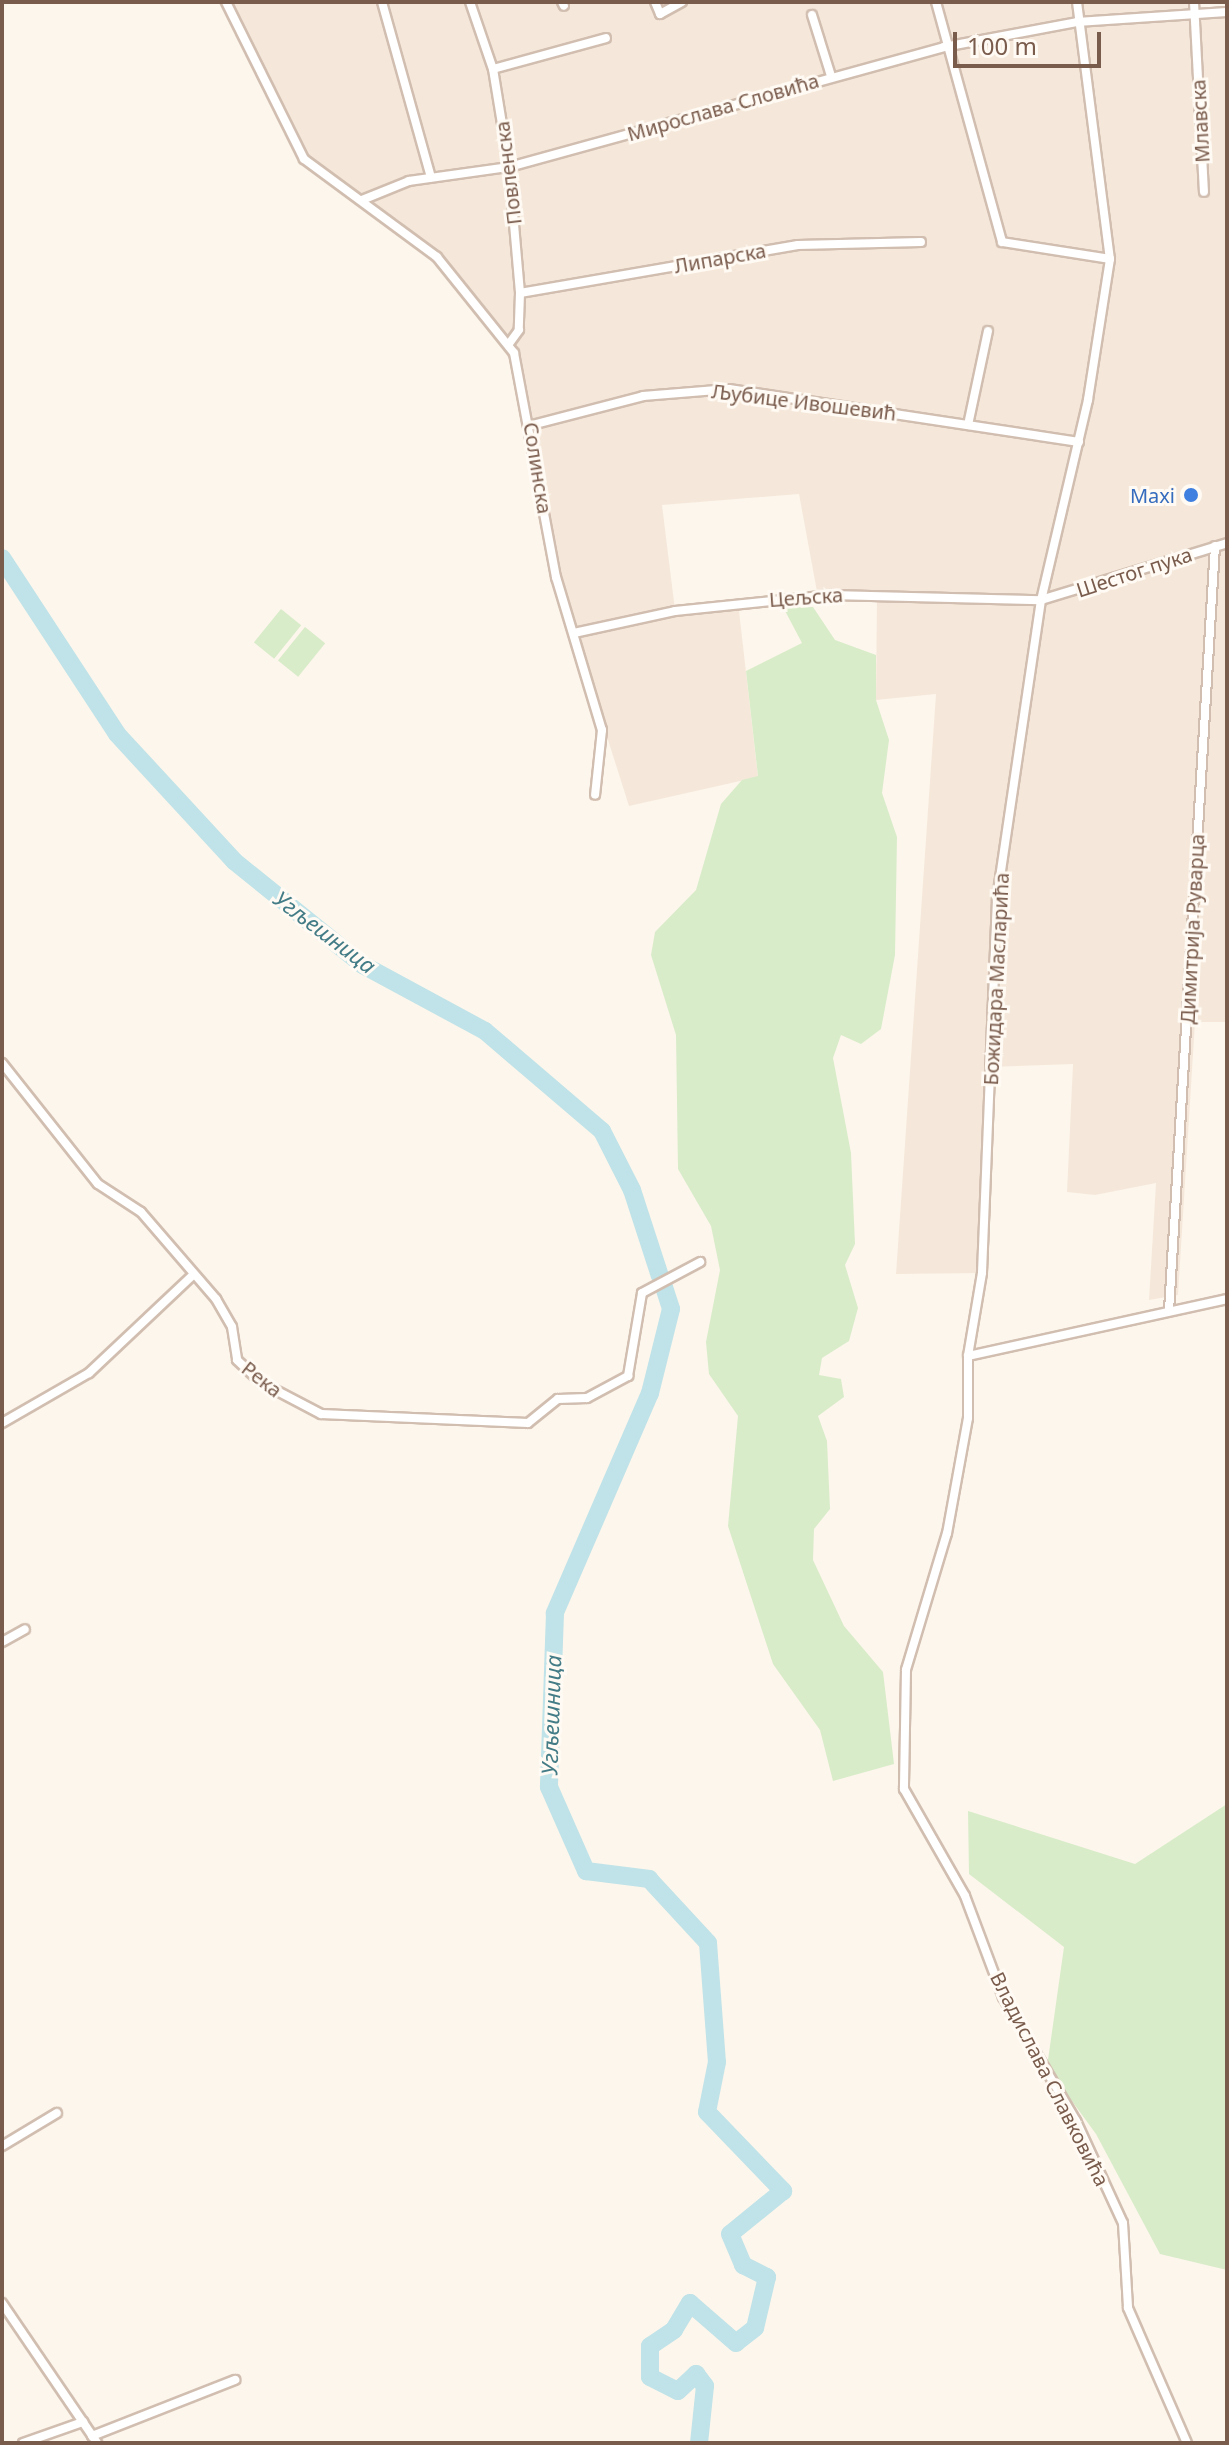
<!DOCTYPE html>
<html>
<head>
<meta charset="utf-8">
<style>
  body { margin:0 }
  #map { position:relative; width:1229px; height:2445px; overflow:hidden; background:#fdf6ec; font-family:"Noto Sans",sans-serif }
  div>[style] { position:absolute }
  .residential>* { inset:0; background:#f5e8da }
  .green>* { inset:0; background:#d8ecc9; transform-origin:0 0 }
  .river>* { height:18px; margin:-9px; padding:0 9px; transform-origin:9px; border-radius:9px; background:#bfe3e8 }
  .roads { filter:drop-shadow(2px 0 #d1beb0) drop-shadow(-2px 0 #d1beb0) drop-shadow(0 2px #d1beb0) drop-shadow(0 -2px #d1beb0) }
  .minor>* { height:8px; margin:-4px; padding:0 4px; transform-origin:4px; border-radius:4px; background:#fff }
  .dots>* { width:22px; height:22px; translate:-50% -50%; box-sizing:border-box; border:4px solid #fffaf3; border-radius:50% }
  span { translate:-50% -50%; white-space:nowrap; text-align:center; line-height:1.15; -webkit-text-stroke:6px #fffaf3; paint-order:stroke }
  .street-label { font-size:20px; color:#7a5c4d }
  .shop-label { font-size:20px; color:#366cbe }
  .right { translate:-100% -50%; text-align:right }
  .water-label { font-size:22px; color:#437c86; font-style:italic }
  .frame { position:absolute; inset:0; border:4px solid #7a5c4d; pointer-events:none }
  .scale { position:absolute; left:953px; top:32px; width:148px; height:36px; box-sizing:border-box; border:4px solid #7a5c4d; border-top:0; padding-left:10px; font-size:24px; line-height:28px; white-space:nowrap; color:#7a5c4d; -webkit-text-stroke:6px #fffaf3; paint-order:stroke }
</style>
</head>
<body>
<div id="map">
  <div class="residential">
    <i style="clip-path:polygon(231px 2px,1194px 2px,1194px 12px,1227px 12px,1227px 1022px,1195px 1022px,1178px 1295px,1149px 1300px,1156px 1183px,1095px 1195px,1067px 1192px,1073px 1064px,990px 1067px,982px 1273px,896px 1274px,936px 694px,876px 700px,877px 594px,818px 597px,799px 494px,662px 505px,675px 610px,738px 602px,758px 777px,629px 806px,574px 633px,526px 397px,485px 307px,400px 221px,324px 176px,302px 147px)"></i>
  </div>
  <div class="green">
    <i style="clip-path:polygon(783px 607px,813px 607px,835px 640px,876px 655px,876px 700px,889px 740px,882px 793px,897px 837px,895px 955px,881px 1029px,861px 1044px,841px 1035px,833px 1058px,851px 1153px,855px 1244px,845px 1265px,858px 1308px,849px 1341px,822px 1358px,819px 1375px,841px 1379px,844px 1397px,818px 1416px,827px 1441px,830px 1509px,814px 1529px,813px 1560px,844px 1626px,883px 1672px,894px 1764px,833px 1781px,820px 1730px,773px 1664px,728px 1526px,738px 1416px,709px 1374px,706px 1342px,720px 1270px,711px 1226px,678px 1169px,676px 1035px,651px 955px,655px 932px,696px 890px,721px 804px,742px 780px,758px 776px,746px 671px,802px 643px)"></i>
    <i style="left:281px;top:609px;width:26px;height:43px;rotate:39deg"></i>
    <i style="left:305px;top:627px;width:26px;height:43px;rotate:39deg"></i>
    <i style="clip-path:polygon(1227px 1804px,1227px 2270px,1160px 2254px,1096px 2134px,1047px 2067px,1064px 1947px,969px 1874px,968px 1811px,1135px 1864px)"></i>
  </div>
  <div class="river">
    <i style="left:2px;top:558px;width:210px;rotate:56.8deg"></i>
    <i style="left:117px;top:734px;width:173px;rotate:47.3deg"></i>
    <i style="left:234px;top:861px;width:166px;rotate:38.9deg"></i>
    <i style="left:363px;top:965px;width:139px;rotate:28.4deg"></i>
    <i style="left:485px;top:1031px;width:154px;rotate:40.5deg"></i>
    <i style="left:602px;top:1131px;width:66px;rotate:63deg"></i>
    <i style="left:632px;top:1190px;width:90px;rotate:72deg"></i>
    <i style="left:662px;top:1281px;width:29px;rotate:72deg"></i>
    <i style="left:671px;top:1309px;width:87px;rotate:104deg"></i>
    <i style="left:650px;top:1393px;width:240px;rotate:113.4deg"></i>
    <i style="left:555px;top:1613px;width:174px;rotate:92deg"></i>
    <i style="left:549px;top:1787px;width:92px;rotate:66.2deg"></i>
    <i style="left:586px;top:1871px;width:64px;rotate:7.2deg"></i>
    <i style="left:649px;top:1879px;width:87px;rotate:47.3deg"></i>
    <i style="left:708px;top:1943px;width:119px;rotate:85.7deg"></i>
    <i style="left:717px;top:2062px;width:51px;rotate:101.3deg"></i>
    <i style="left:707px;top:2112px;width:110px;rotate:46.1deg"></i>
    <i style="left:783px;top:2191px;width:68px;rotate:140.9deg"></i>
    <i style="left:730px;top:2234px;width:34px;rotate:67deg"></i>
    <i style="left:743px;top:2265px;width:27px;rotate:27deg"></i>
    <i style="left:767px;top:2277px;width:52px;rotate:103.2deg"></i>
    <i style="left:755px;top:2328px;width:24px;rotate:142deg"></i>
    <i style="left:736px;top:2343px;width:61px;rotate:-139deg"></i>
    <i style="left:690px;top:2303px;width:31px;rotate:121deg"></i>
    <i style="left:674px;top:2330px;width:29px;rotate:146deg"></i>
    <i style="left:650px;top:2346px;width:31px;rotate:90deg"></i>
    <i style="left:650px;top:2377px;width:31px;rotate:27deg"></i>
    <i style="left:678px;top:2391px;width:25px;rotate:-43deg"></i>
    <i style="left:696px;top:2374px;width:15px;rotate:53deg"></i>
    <i style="left:705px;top:2386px;width:57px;rotate:96deg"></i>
  </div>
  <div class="roads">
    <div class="minor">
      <i style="left:226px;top:2px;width:175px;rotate:63.6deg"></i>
      <i style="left:304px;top:159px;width:165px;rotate:36.4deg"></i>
      <i style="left:437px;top:257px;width:123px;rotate:51.3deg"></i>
      <i style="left:514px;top:353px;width:228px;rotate:79.4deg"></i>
      <i style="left:556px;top:577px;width:160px;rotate:73.3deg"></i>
      <i style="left:602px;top:730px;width:65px;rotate:96.1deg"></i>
      <i style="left:382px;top:2px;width:182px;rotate:74.4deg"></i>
      <i style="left:470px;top:2px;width:71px;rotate:71.1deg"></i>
      <i style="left:493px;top:69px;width:99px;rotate:80.7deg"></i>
      <i style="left:509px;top:167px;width:126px;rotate:85deg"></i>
      <i style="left:520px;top:293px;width:37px;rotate:92deg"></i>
      <i style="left:519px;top:330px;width:17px;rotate:126deg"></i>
      <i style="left:562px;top:2px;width:4px;rotate:63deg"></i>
      <i style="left:655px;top:2px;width:13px;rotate:67deg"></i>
      <i style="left:660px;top:14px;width:25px;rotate:-29deg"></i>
      <i style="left:936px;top:2px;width:249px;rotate:74.6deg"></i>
      <i style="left:1002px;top:242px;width:109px;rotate:8.9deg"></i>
      <i style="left:1077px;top:2px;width:259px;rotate:82.7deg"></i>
      <i style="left:1110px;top:259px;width:143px;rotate:98.9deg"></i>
      <i style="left:1088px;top:400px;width:205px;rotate:103.2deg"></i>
      <i style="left:1041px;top:600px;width:302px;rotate:98.4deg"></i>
      <i style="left:997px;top:899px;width:374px;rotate:92.3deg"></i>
      <i style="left:982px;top:1273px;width:84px;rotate:99.6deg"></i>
      <i style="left:968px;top:1356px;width:62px;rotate:90deg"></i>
      <i style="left:968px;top:1418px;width:117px;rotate:100.3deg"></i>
      <i style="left:947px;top:1533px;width:143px;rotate:106.7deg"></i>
      <i style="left:906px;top:1670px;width:119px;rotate:91deg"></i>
      <i style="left:904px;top:1789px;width:123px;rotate:60.3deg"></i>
      <i style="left:965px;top:1896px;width:108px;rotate:69.4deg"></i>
      <i style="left:1003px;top:1997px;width:144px;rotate:59.5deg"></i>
      <i style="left:1076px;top:2121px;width:112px;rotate:65.3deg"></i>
      <i style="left:1123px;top:2223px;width:85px;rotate:86.6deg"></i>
      <i style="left:1128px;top:2308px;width:147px;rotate:66.4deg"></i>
      <i style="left:1194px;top:2px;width:190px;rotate:87deg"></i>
      <i style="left:812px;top:15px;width:64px;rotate:72.7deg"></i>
      <i style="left:493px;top:69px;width:117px;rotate:-15.3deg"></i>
      <i style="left:362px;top:200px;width:51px;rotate:-22deg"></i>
      <i style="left:409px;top:181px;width:101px;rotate:-8deg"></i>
      <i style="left:509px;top:167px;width:451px;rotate:-15.4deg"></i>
      <i style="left:944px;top:47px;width:135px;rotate:-10.6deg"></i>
      <i style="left:1077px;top:22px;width:150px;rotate:-3.8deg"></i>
      <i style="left:520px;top:293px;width:282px;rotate:-9.8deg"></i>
      <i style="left:798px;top:245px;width:123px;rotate:-1.4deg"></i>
      <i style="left:532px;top:425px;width:115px;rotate:-14.6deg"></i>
      <i style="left:643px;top:396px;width:86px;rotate:-4.7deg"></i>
      <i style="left:729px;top:389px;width:354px;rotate:8.6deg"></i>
      <i style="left:968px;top:425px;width:96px;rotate:-78deg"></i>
      <i style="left:574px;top:633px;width:103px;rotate:-12.3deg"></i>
      <i style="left:675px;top:611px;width:157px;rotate:-5.9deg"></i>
      <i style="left:831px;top:595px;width:210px;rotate:1.4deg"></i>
      <i style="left:1041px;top:600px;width:195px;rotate:-17deg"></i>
      <i style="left:2px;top:1063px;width:154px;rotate:51.6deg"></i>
      <i style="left:98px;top:1184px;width:51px;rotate:33.1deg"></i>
      <i style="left:141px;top:1212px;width:115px;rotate:49.2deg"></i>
      <i style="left:216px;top:1299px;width:32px;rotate:60deg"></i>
      <i style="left:232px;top:1327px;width:33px;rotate:81deg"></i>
      <i style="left:237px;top:1360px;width:34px;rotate:43deg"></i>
      <i style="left:262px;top:1383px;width:67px;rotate:27.7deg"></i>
      <i style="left:321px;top:1414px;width:207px;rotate:2.5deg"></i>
      <i style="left:528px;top:1423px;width:38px;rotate:-39deg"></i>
      <i style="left:558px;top:1399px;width:29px;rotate:-2deg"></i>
      <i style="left:587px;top:1398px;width:47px;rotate:-28.2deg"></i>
      <i style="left:628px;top:1376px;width:84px;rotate:-80.4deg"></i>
      <i style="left:642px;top:1293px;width:66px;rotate:-28.1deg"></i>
      <i style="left:1169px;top:1311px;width:766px;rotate:-86.56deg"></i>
      <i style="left:968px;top:1356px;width:265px;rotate:-12.4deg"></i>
      <i style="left:2px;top:1423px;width:100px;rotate:-29.9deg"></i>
      <i style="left:89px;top:1373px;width:143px;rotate:-43.3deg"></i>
      <i style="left:2px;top:1642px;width:26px;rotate:-29deg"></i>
      <i style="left:2px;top:2146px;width:64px;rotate:-31deg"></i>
      <i style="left:2px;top:2303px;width:169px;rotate:55.8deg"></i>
      <i style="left:92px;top:2436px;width:154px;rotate:-21.4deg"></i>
      <i style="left:23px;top:2443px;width:64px;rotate:-19.3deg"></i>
    </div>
  </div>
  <div class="dots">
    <i style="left:1191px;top:495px;background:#3f7fe0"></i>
  </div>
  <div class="street-label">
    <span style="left:723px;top:107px;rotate:-16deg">Мирослава Словића</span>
    <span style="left:1200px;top:121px;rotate:-93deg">Млавска</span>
    <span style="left:508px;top:173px;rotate:-97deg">Повленска</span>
    <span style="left:720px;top:258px;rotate:-10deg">Липарска</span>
    <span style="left:804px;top:402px;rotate:7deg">Љубице Ивошевић</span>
    <span style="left:538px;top:468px;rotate:81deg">Солинска</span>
    <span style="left:1134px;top:572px;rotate:-18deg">Шестог пука</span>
    <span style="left:806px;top:597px;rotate:-4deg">Цељска</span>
    <span style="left:1192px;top:929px;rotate:-87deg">Димитрија Руварца</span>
    <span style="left:996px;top:979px;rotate:-87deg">Божидара Масларића</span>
    <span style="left:262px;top:1379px;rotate:38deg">Река</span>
    <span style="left:1050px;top:2079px;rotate:63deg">Владислава Славковића</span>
  </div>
  <div class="shop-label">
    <span class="right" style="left:1175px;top:495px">Maxi</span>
  </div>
  <div class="water-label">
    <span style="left:325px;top:932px;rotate:37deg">Угљешница</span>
    <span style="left:551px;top:1715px;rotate:-88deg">Угљешница</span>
  </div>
  <div class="frame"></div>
  <div class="scale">100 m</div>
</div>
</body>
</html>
